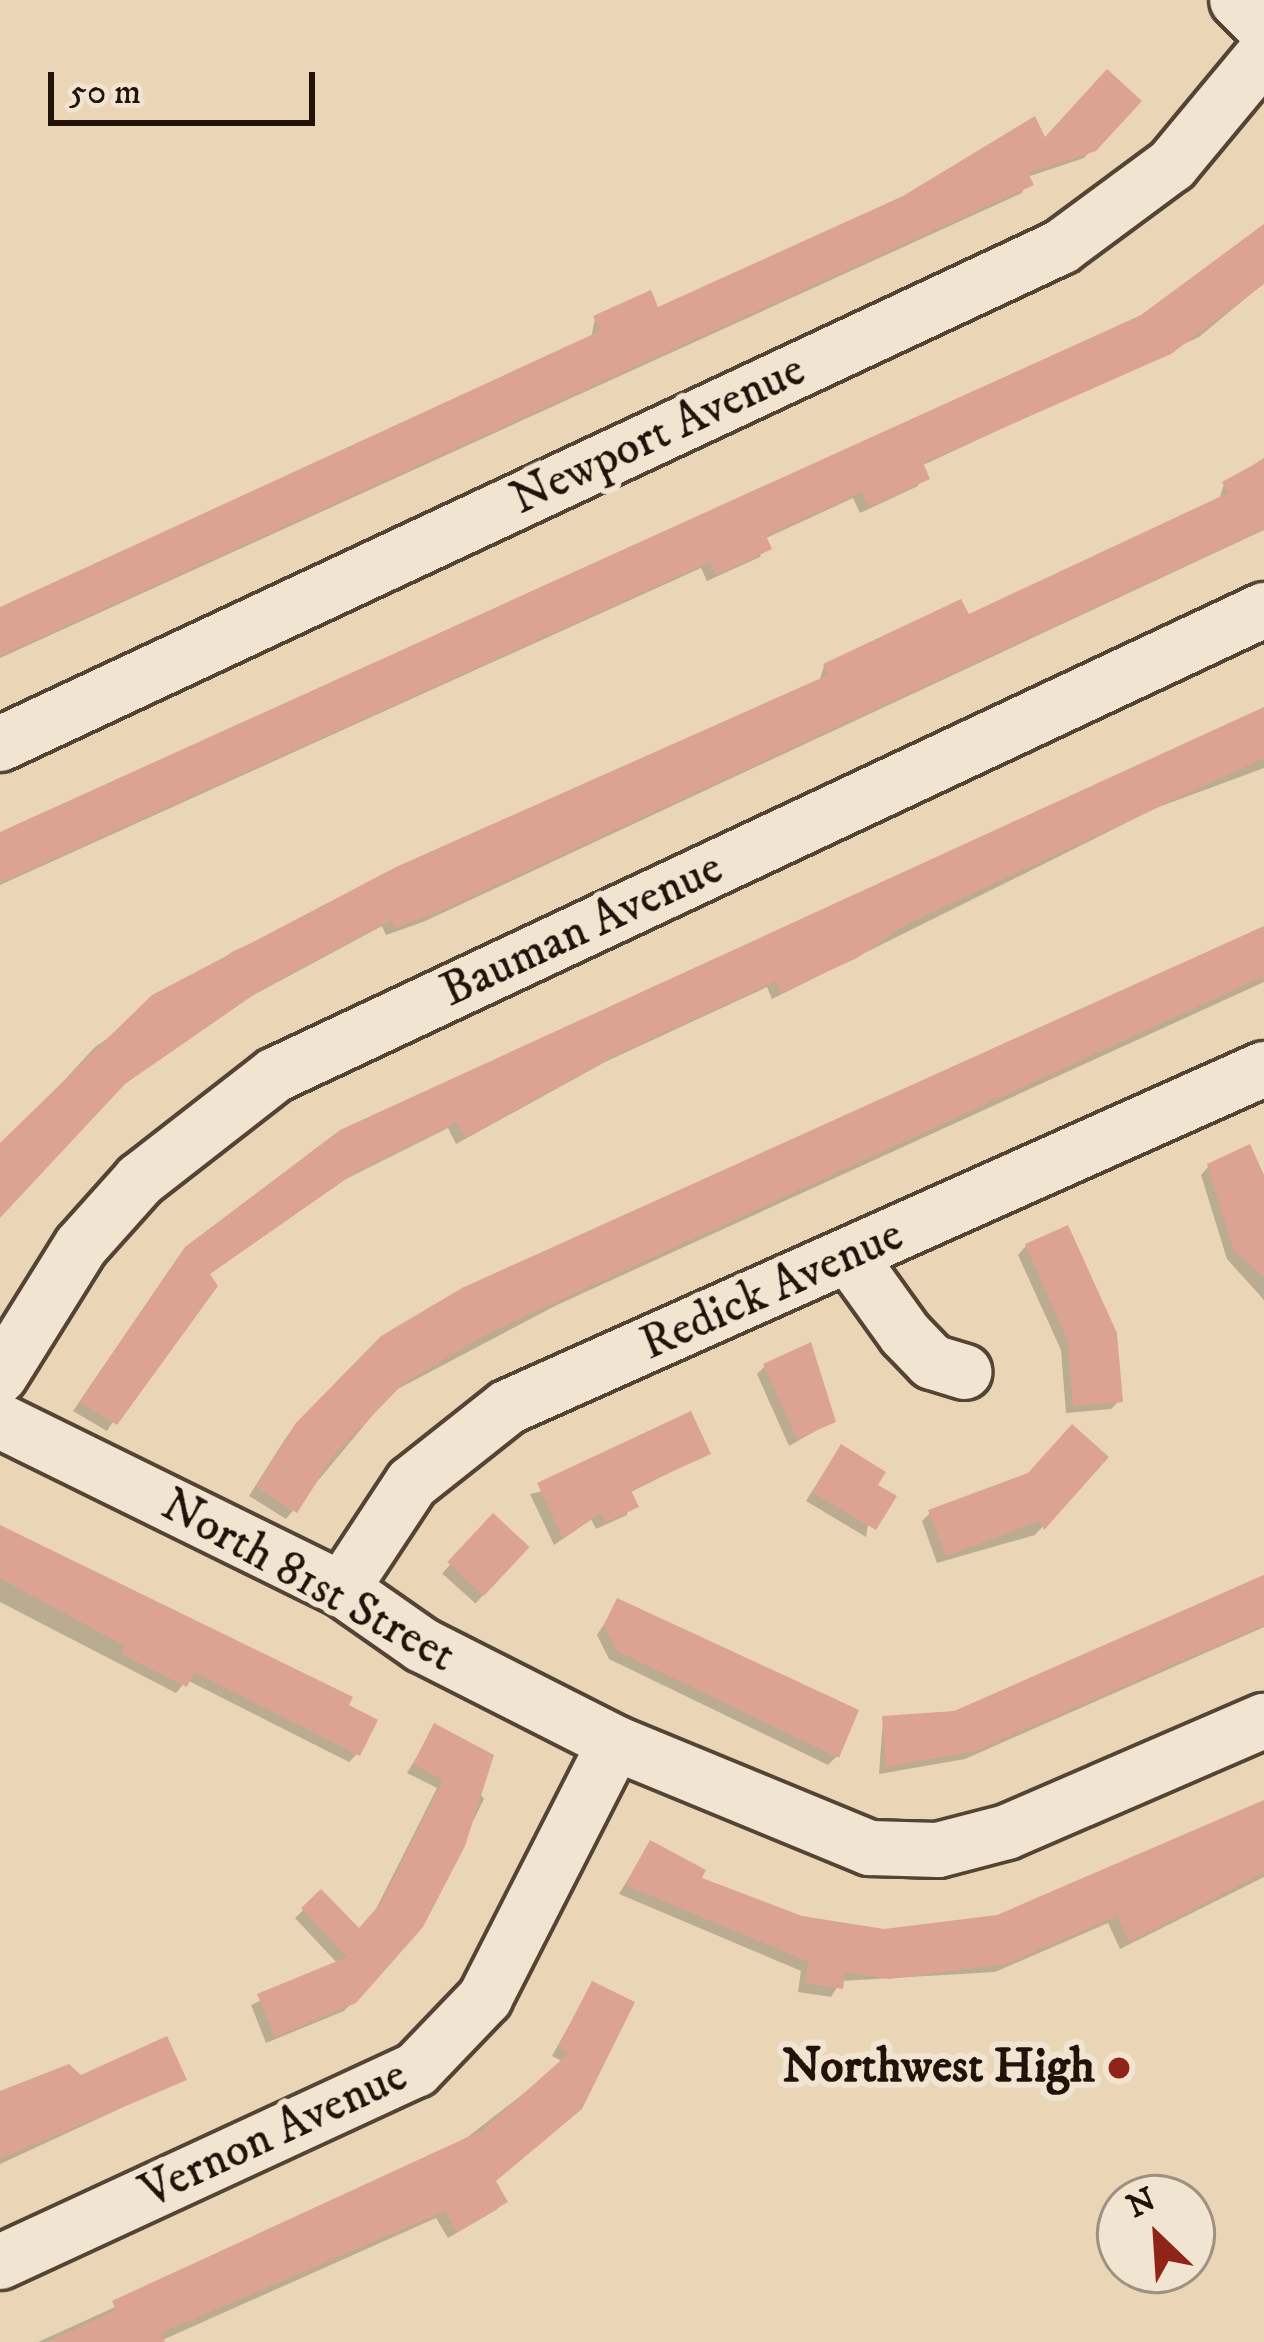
<!DOCTYPE html>
<html>
<head>
<meta charset="utf-8">
<style>
  body { margin:0 }
  #map { position:relative; width:1264px; height:2342px; overflow:hidden; background:#ead6b6; font-family:"IM FELL DW Pica",serif }
  div>[style] { position:absolute }
  .shadow>* { inset:0; background:#0003; transform-origin:0 0 }
  .building>* { inset:0; background:#dca393; transform-origin:0 0 }
  .roads { filter:drop-shadow(3px 0 #554334) drop-shadow(-3px 0 #554334) drop-shadow(0 3px #554334) drop-shadow(0 -3px #554334) }
  .minor>* { height:54px; margin:-27px; padding:0 27px; transform-origin:27px; border-radius:27px; background:#f1e4d0 }
  .dots>* { width:33px; height:33px; translate:-50% -50%; box-sizing:border-box; border:6px solid #f1e4d0; border-radius:50% }
  span { translate:-50% -50%; white-space:nowrap; text-align:center; line-height:1.15; -webkit-text-stroke:12px #f1e4d0; paint-order:stroke }
  .street-label { font-size:48px; color:#231209 }
  .poi-label { font-size:48px; color:#231209; font-weight:700 }
  .right { translate:-100% -50%; text-align:right }
  .north { position:absolute; left:1096px; top:2174px; width:120px; height:120px; box-sizing:border-box; background:#f1e4d0; border:3px solid #9f9080; border-radius:50%; rotate:335deg; font-size:33px; font-weight:700; line-height:48px; text-align:center; color:#231209 }
  .north::after { content:''; display:block; margin:auto; width:42px; height:54px; background:#8f2418; clip-path:polygon(50% 0,100% 100%,50% 72%,0 100%) }
  .scale { position:absolute; left:48px; top:72px; width:267px; height:54px; box-sizing:border-box; border:6px solid #231209; border-top:0; padding-left:15px; font-size:36px; line-height:42px; white-space:nowrap; color:#231209; -webkit-text-stroke:9px #f1e4d0; paint-order:stroke }
</style>
</head>
<body>
<div id="map">
  <div class="shadow">
    <i style="clip-path:polygon(1137px 101px,1084px 158px,1027px 177px,1022px 193px,0 658px,0 609px,591px 338px,595px 319px,657px 311px)"></i>
    <i style="clip-path:polygon(1264px 227px,1264px 283px,1199px 337px,921px 466px,918px 486px,860px 513px,853px 498px,764px 539px,760px 557px,707px 581px,701px 568px,0 885px,0 833px,1143px 318px)"></i>
    <i style="clip-path:polygon(1264px 458px,1264px 530px,423px 922px,386px 935px,382px 926px,250px 997px,115px 1090px,0 1214px,0 1150px,95px 1047px,232px 952px,819px 682px,824px 666px,967px 618px,1219px 500px,1224px 484px)"></i>
    <i style="clip-path:polygon(1264px 714px,1264px 768px,1156px 808px,772px 999px,767px 987px,605px 1062px,456px 1144px,448px 1128px,344px 1180px,208px 1275px,107px 1431px,73px 1411px,177px 1259px)"></i>
    <i style="clip-path:polygon(1264px 928px,1264px 982px,557px 1305px,392px 1392px,286px 1519px,249px 1496px,287px 1436px,383px 1339px)"></i>
    <i style="clip-path:polygon(1209px 1166px,1264px 1187px,1264px 1300px,1227px 1259px,1201px 1175px)"></i>
    <i style="clip-path:polygon(1026px 1246px,1120px 1400px,1111px 1409px,1066px 1413px,1061px 1350px,1018px 1255px)"></i>
    <i style="clip-path:polygon(765px 1366px,833px 1421px,789px 1446px,757px 1374px)"></i>
    <i style="clip-path:polygon(707px 1454px,629px 1493px,627px 1515px,596px 1529px,591px 1519px,554px 1545px,530px 1494px)"></i>
    <i style="clip-path:polygon(834px 1457px,874px 1486px,866px 1537px,806px 1501px)"></i>
    <i style="clip-path:polygon(1105px 1457px,1035px 1535px,937px 1563px,922px 1521px,930px 1513px)"></i>
    <i style="left:493px;top:1517px;width:45px;height:76px;rotate:42deg"></i>
    <i style="clip-path:polygon(0 1528px,357px 1754px,349px 1762px,187px 1680px,176px 1693px,0 1602px)"></i>
    <i style="clip-path:polygon(1264px 1575px,1264px 1627px,965px 1759px,879px 1774px,883px 1719px,955px 1713px)"></i>
    <i style="clip-path:polygon(618px 1602px,837px 1756px,828px 1765px,609px 1659px,597px 1635px)"></i>
    <i style="clip-path:polygon(435px 1727px,484px 1799px,421px 1926px,344px 2011px,266px 2043px,251px 2005px,338px 1964px,295px 1918px,321px 1893px,358px 1932px,373px 1915px,437px 1788px,407px 1773px)"></i>
    <i style="clip-path:polygon(1264px 1801px,1264px 1877px,1120px 1949px,1108px 1923px,995px 1972px,841px 1981px,831px 1997px,798px 1992px,801px 1971px,619px 1894px,650px 1843px,697px 1880px,802px 1919px,884px 1932px,998px 1918px)"></i>
    <i style="clip-path:polygon(592px 1984px,579px 2107px,483px 2188px,505px 2201px,496px 2210px,448px 2238px,436px 2218px,158px 2342px,38px 2342px,437px 2161px,564px 2062px,552px 2056px)"></i>
    <i style="clip-path:polygon(80px 2079px,184px 2079px,0 2164px,0 2107px)"></i>
  </div>
  <div class="building">
    <i style="clip-path:polygon(1107px 69px,1142px 101px,1096px 151px,1028px 173px,1034px 185px,0 656px,0 607px,600px 331px,593px 316px,651px 290px,658px 307px,903px 196px,1035px 116px,1045px 137px)"></i>
    <i style="clip-path:polygon(1264px 224px,1264px 284px,1171px 354px,923px 463px,930px 479px,869px 507px,862px 492px,766px 536px,772px 549px,716px 575px,710px 562px,0 883px,0 832px,1141px 315px)"></i>
    <i style="clip-path:polygon(1264px 459px,1264px 529px,434px 914px,395px 928px,391px 920px,262px 989px,125px 1084px,0 1218px,0 1143px,152px 995px,396px 867px,828px 675px,823px 664px,961px 599px,969px 614px,1228px 493px,1222px 482px)"></i>
    <i style="clip-path:polygon(1264px 707px,1264px 758px,905px 925px,857px 958px,781px 993px,776px 981px,616px 1055px,465px 1138px,457px 1122px,356px 1172px,210px 1274px,218px 1286px,117px 1425px,79px 1402px,185px 1247px,340px 1130px)"></i>
    <i style="clip-path:polygon(1264px 926px,1264px 976px,489px 1333px,403px 1384px,334px 1455px,297px 1513px,256px 1487px,295px 1424px,381px 1336px,462px 1288px)"></i>
    <i style="clip-path:polygon(1250px 1144px,1264px 1175px,1264px 1278px,1234px 1250px,1207px 1164px)"></i>
    <i style="clip-path:polygon(1068px 1225px,1117px 1333px,1123px 1402px,1073px 1406px,1068px 1341px,1025px 1244px)"></i>
    <i style="clip-path:polygon(811px 1342px,836px 1422px,797px 1439px,763px 1364px)"></i>
    <i style="clip-path:polygon(691px 1411px,711px 1454px,631px 1490px,639px 1507px,605px 1523px,601px 1513px,563px 1539px,537px 1483px)"></i>
    <i style="clip-path:polygon(1072px 1424px,1109px 1457px,1044px 1530px,1040px 1521px,946px 1556px,928px 1510px,1028px 1473px)"></i>
    <i style="clip-path:polygon(841px 1444px,886px 1472px,878px 1485px,897px 1496px,876px 1530px,812px 1492px)"></i>
    <i style="left:493px;top:1513px;width:50px;height:67px;rotate:43deg"></i>
    <i style="clip-path:polygon(0 1525px,353px 1697px,349px 1705px,378px 1720px,360px 1756px,194px 1672px,187px 1687px,121px 1654px,125px 1646px,0 1578px)"></i>
    <i style="clip-path:polygon(1264px 1575px,1264px 1625px,976px 1751px,886px 1767px,882px 1716px,954px 1711px)"></i>
    <i style="clip-path:polygon(617px 1598px,859px 1710px,839px 1758px,617px 1651px,604px 1625px)"></i>
    <i style="clip-path:polygon(434px 1723px,494px 1755px,465px 1846px,423px 1927px,356px 2003px,275px 2037px,257px 1994px,347px 1957px,301px 1908px,321px 1889px,359px 1928px,381px 1903px,443px 1780px,413px 1764px)"></i>
    <i style="clip-path:polygon(1264px 1800px,1264px 1873px,1129px 1942px,1117px 1916px,1006px 1964px,889px 1979px,845px 1972px,843px 1989px,805px 1983px,809px 1962px,625px 1885px,650px 1840px,706px 1870px,702px 1878px,802px 1916px,884px 1929px,997px 1915px)"></i>
    <i style="clip-path:polygon(592px 1981px,635px 2002px,582px 2109px,496px 2181px,508px 2202px,457px 2232px,445px 2211px,161px 2333px,165px 2342px,47px 2342px,116px 2310px,112px 2301px,483px 2130px,569px 2053px,558px 2047px)"></i>
    <i style="clip-path:polygon(167px 2036px,187px 2080px,0 2159px,0 2091px,69px 2064px,81px 2075px)"></i>
  </div>
  <div class="roads">
    <div class="minor">
      <i style="left:1237px;top:0;width:38px;rotate:45deg"></i>
      <i style="left:0;top:744px;width:1172px;rotate:-25.1deg"></i>
      <i style="left:1061px;top:247px;width:138px;rotate:-36.5deg"></i>
      <i style="left:1172px;top:165px;width:144px;rotate:-50.3deg"></i>
      <i style="left:849px;top:1256px;width:96px;rotate:54.3deg"></i>
      <i style="left:905px;top:1334px;width:39px;rotate:46deg"></i>
      <i style="left:932px;top:1362px;width:34px;rotate:17deg"></i>
      <i style="left:0;top:1376px;width:153px;rotate:-58.1deg"></i>
      <i style="left:81px;top:1246px;width:89px;rotate:-48.2deg"></i>
      <i style="left:140px;top:1180px;width:171px;rotate:-37.9deg"></i>
      <i style="left:275px;top:1075px;width:1093px;rotate:-25.18deg"></i>
      <i style="left:0;top:1421px;width:381px;rotate:26.2deg"></i>
      <i style="left:342px;top:1589px;width:98px;rotate:35deg"></i>
      <i style="left:422px;top:1645px;width:216px;rotate:26.9deg"></i>
      <i style="left:615px;top:1743px;width:276px;rotate:22.4deg"></i>
      <i style="left:870px;top:1848px;width:68px;rotate:1.7deg"></i>
      <i style="left:938px;top:1850px;width:71px;rotate:-14.6deg"></i>
      <i style="left:1007px;top:1832px;width:280px;rotate:-23.4deg"></i>
      <i style="left:342px;top:1589px;width:127px;rotate:-56.6deg"></i>
      <i style="left:412px;top:1483px;width:122px;rotate:-38.4deg"></i>
      <i style="left:508px;top:1407px;width:828px;rotate:-24.09deg"></i>
      <i style="left:0;top:2262px;width:458px;rotate:-24.8deg"></i>
      <i style="left:416px;top:2070px;width:100px;rotate:-46.2deg"></i>
      <i style="left:485px;top:1998px;width:286px;rotate:-63deg"></i>
    </div>
  </div>
  <div class="dots">
    <i style="left:1119px;top:2068px;background:#8f2418"></i>
  </div>
  <div class="street-label">
    <span style="left:658px;top:435px;rotate:-25deg">Newport Avenue</span>
    <span style="left:582px;top:930px;rotate:-25deg">Bauman Avenue</span>
    <span style="left:772px;top:1290px;rotate:-24deg">Redick Avenue</span>
    <span style="left:308px;top:1581px;rotate:29deg">North 81st Street</span>
    <span style="left:274px;top:2134px;rotate:-25deg">Vernon Avenue</span>
  </div>
  <div class="poi-label">
    <span class="right" style="left:1095px;top:2068px">Northwest High</span>
  </div>
  <div class="north">N</div>
  <div class="scale">50 m</div>
</div>
</body>
</html>
